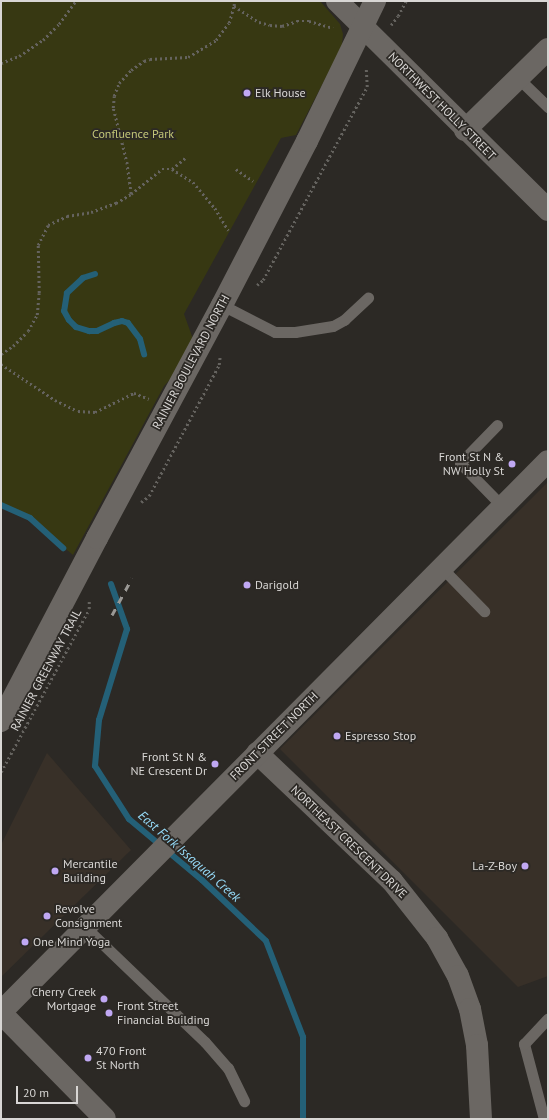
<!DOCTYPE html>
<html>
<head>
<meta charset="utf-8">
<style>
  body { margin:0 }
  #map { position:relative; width:549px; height:1120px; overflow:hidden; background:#2c2925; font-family:"PT Sans",sans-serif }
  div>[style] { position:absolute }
  .built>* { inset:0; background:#383028 }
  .green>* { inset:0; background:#373812 }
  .stream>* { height:6px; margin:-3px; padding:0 3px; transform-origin:3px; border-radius:3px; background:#246077 }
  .path>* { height:2.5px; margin-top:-1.25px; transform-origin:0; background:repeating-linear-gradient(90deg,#65635f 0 2px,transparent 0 5px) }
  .service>* { height:11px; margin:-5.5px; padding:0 5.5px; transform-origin:5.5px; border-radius:5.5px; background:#6b6763 }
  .minor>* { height:22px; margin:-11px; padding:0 11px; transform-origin:11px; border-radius:11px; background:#6b6763 }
  .secondary>* { height:22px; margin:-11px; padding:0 11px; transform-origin:11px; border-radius:11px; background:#6b6763 }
  .rail>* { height:3px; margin-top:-1.5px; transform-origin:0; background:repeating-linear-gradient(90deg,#9a9895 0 7px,transparent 0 14px) }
  .dots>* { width:11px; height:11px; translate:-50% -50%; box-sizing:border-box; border:2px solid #2c2925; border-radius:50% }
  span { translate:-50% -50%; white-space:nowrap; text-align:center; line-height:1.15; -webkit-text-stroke:3.5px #2c2925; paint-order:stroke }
  .poi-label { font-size:12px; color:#d8d6d4 }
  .left { translate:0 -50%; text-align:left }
  .right { translate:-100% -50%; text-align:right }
  .street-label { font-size:12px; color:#d8d6d4 }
  .park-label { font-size:12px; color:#c3c677 }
  .water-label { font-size:13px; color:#96dbf9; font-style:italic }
  .frame { position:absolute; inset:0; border:2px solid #d8d6d4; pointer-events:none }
  .scale { position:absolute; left:16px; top:1086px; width:62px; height:18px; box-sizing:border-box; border:2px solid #d8d6d4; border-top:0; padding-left:5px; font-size:12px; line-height:14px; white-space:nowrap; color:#d8d6d4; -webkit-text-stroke:3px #2c2925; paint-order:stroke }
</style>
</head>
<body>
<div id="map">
  <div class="built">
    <i style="clip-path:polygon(548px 482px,548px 976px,518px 987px,280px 749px)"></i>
    <i style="clip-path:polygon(47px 753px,131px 850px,1px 977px,1px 845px)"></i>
  </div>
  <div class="green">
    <i style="clip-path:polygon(1px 1px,320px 1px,340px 24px,343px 34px,342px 45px,337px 56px,296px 135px,281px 138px,184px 314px,193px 339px,177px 372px,164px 386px,73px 555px,30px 519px,1px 505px)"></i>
  </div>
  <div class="stream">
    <i style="left:95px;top:274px;width:13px;rotate:162deg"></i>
    <i style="left:83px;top:278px;width:22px;rotate:137deg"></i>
    <i style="left:67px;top:293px;width:18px;rotate:99deg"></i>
    <i style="left:64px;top:311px;width:10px;rotate:61deg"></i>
    <i style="left:69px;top:320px;width:10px;rotate:45deg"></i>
    <i style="left:76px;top:327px;width:14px;rotate:17deg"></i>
    <i style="left:89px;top:331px;width:8px"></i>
    <i style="left:97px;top:331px;width:19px;rotate:-25deg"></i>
    <i style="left:114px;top:323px;width:8px;rotate:-14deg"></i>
    <i style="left:122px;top:321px;width:6px;rotate:18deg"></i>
    <i style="left:128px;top:323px;width:20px;rotate:53deg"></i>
    <i style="left:140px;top:339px;width:16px;rotate:75deg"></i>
    <i style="left:1px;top:505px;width:32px;rotate:24deg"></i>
    <i style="left:30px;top:518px;width:45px;rotate:42.3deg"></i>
    <i style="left:111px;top:584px;width:48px;rotate:70.4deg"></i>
    <i style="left:127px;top:629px;width:95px;rotate:107.1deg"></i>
    <i style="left:99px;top:720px;width:46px;rotate:95deg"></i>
    <i style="left:95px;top:766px;width:63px;rotate:57.3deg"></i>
    <i style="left:129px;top:819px;width:95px;rotate:39.9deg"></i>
    <i style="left:202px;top:880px;width:88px;rotate:43.6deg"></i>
    <i style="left:266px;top:941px;width:103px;rotate:68.9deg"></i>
    <i style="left:303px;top:1037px;width:82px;rotate:90deg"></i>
  </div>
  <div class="path">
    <i style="left:234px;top:6px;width:30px;rotate:33deg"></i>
    <i style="left:259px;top:22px;width:11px;rotate:15deg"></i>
    <i style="left:270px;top:25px;width:12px;rotate:5deg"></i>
    <i style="left:282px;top:26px;width:16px;rotate:-18deg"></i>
    <i style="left:297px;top:21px;width:12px"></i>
    <i style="left:309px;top:21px;width:25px;rotate:16deg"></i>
    <i style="left:391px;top:25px;width:11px;rotate:-52deg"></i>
    <i style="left:398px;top:16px;width:17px;rotate:-62deg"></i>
    <i style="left:1px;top:63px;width:19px;rotate:-21deg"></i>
    <i style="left:19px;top:56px;width:29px;rotate:-34deg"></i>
    <i style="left:43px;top:40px;width:23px;rotate:-45deg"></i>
    <i style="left:59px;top:24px;width:29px;rotate:-54deg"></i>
    <i style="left:172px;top:169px;width:25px;rotate:32deg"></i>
    <i style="left:193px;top:182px;width:34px;rotate:50deg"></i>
    <i style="left:215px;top:208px;width:26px;rotate:59deg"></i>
    <i style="left:236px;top:169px;width:21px;rotate:35deg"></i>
    <i style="left:131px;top:194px;width:30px;rotate:-98deg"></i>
    <i style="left:127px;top:164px;width:58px;rotate:-104deg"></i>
    <i style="left:113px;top:108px;width:12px;rotate:-85deg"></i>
    <i style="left:114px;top:96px;width:14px;rotate:-69deg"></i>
    <i style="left:119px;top:83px;width:18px;rotate:-47deg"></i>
    <i style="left:131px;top:70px;width:16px;rotate:-35deg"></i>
    <i style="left:144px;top:61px;width:6px;rotate:-18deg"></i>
    <i style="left:150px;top:59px;width:38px;rotate:-3deg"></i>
    <i style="left:188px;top:57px;width:33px;rotate:-31deg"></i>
    <i style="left:216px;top:40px;width:21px;rotate:-53deg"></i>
    <i style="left:229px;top:23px;width:18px;rotate:-74deg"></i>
    <i style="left:234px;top:6px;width:5px;rotate:-90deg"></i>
    <i style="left:257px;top:285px;width:8px;rotate:-40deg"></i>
    <i style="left:263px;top:280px;width:219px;rotate:-61.7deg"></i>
    <i style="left:367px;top:87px;width:18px;rotate:-93deg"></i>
    <i style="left:1px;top:354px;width:14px;rotate:-34deg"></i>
    <i style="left:13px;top:346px;width:21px;rotate:-45deg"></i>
    <i style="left:28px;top:331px;width:18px;rotate:-61deg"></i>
    <i style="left:37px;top:315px;width:22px;rotate:-85deg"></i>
    <i style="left:39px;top:293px;width:48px;rotate:-91.2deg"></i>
    <i style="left:38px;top:245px;width:22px;rotate:-63deg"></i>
    <i style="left:48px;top:225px;width:21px;rotate:-25deg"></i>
    <i style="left:67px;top:216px;width:24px;rotate:-9deg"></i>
    <i style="left:91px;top:212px;width:27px;rotate:-20deg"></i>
    <i style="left:116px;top:203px;width:17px;rotate:-31deg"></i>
    <i style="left:131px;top:194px;width:40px;rotate:-39deg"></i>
    <i style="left:162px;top:169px;width:10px"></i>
    <i style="left:172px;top:169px;width:17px;rotate:-40deg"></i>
    <i style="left:1px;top:364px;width:65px;rotate:33.7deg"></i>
    <i style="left:55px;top:400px;width:25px;rotate:26deg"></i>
    <i style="left:78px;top:411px;width:17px;rotate:3deg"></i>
    <i style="left:95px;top:412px;width:43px;rotate:-26deg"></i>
    <i style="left:134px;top:393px;width:16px;rotate:22deg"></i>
    <i style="left:141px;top:502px;width:10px;rotate:-37deg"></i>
    <i style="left:149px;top:496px;width:149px;rotate:-61.9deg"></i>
    <i style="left:219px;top:365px;width:9px;rotate:-84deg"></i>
    <i style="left:1px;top:772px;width:185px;rotate:-61.6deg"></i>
    <i style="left:89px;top:609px;width:8px;rotate:-90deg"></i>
  </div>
  <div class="service">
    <i style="left:518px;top:78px;width:42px;rotate:44deg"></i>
    <i style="left:222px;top:305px;width:59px;rotate:27deg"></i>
    <i style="left:275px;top:332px;width:20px"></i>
    <i style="left:295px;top:332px;width:38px;rotate:-9deg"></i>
    <i style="left:333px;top:326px;width:13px;rotate:-29deg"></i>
    <i style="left:344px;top:320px;width:33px;rotate:-43deg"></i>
    <i style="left:497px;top:425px;width:53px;rotate:134.2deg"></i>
    <i style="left:460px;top:463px;width:60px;rotate:45.7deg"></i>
    <i style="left:441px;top:567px;width:62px;rotate:45.7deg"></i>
    <i style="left:85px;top:927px;width:166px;rotate:43.8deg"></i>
    <i style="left:205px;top:1042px;width:35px;rotate:49deg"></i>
    <i style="left:228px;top:1068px;width:37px;rotate:64deg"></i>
    <i style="left:544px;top:1119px;width:78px;rotate:-104.9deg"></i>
    <i style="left:524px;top:1044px;width:35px;rotate:-47deg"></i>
  </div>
  <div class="minor">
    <i style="left:337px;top:1px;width:297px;rotate:44.7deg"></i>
    <i style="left:465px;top:130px;width:116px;rotate:-44.3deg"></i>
    <i style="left:1px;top:721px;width:207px;rotate:-62.3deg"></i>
    <i style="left:97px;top:538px;width:264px;rotate:-61.8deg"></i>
    <i style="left:222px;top:305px;width:185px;rotate:-62.6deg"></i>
    <i style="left:307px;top:141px;width:156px;rotate:-64.1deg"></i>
    <i style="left:257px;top:753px;width:186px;rotate:43.5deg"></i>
    <i style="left:392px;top:881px;width:73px;rotate:51.7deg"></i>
    <i style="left:437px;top:938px;width:43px;rotate:61.1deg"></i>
    <i style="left:458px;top:976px;width:35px;rotate:70deg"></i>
    <i style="left:470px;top:1009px;width:37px;rotate:79deg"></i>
    <i style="left:477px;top:1045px;width:74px;rotate:86.9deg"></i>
    <i style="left:1px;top:1013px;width:148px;rotate:45.5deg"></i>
  </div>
  <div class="secondary">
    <i style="left:1px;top:1012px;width:776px;rotate:-45.21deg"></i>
  </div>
  <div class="rail">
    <i style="left:112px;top:615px;width:42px;rotate:-61.6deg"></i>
  </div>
  <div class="dots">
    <i style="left:247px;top:93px;background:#c0a8f3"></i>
    <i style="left:512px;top:464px;background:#c0a8f3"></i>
    <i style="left:247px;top:585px;background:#c0a8f3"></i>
    <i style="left:337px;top:736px;background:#c0a8f3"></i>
    <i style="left:215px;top:764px;background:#c0a8f3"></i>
    <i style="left:525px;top:866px;background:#c0a8f3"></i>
    <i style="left:55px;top:871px;background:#c0a8f3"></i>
    <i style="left:47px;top:916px;background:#c0a8f3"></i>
    <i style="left:25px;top:942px;background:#c0a8f3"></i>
    <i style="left:104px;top:999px;background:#c0a8f3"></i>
    <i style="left:109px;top:1013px;background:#c0a8f3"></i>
    <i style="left:88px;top:1058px;background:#c0a8f3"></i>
  </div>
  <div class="poi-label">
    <span class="left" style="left:255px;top:93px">Elk House</span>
    <span class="right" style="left:504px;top:464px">Front St N &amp;<br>NW Holly St</span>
    <span class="left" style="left:255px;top:585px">Darigold</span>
    <span class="left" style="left:345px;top:736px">Espresso Stop</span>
    <span class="right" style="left:207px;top:764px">Front St N &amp;<br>NE Crescent Dr</span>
    <span class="left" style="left:63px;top:871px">Mercantile<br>Building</span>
    <span class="right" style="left:517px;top:866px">La-Z-Boy</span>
    <span class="left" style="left:55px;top:916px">Revolve<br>Consignment</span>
    <span class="left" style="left:33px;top:942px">One Mind Yoga</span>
    <span class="right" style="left:96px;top:999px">Cherry Creek<br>Mortgage</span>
    <span class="left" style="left:117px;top:1013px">Front Street<br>Financial Building</span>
    <span class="left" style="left:96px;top:1058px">470 Front<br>St North</span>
  </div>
  <div class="street-label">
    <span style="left:442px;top:106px;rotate:45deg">NORTHWEST HOLLY STREET</span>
    <span style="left:191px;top:362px;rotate:-62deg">RAINIER BOULEVARD NORTH</span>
    <span style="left:46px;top:670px;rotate:-62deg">RAINIER GREENWAY TRAIL</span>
    <span style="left:274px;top:736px;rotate:-45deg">FRONT STREET NORTH</span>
    <span style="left:349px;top:842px;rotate:44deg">NORTHEAST CRESCENT DRIVE</span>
  </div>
  <div class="park-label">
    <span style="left:133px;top:134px">Confluence Park</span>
  </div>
  <div class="water-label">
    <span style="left:189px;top:857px;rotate:41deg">East Fork Issaquah Creek</span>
  </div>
  <div class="frame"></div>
  <div class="scale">20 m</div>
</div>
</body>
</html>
